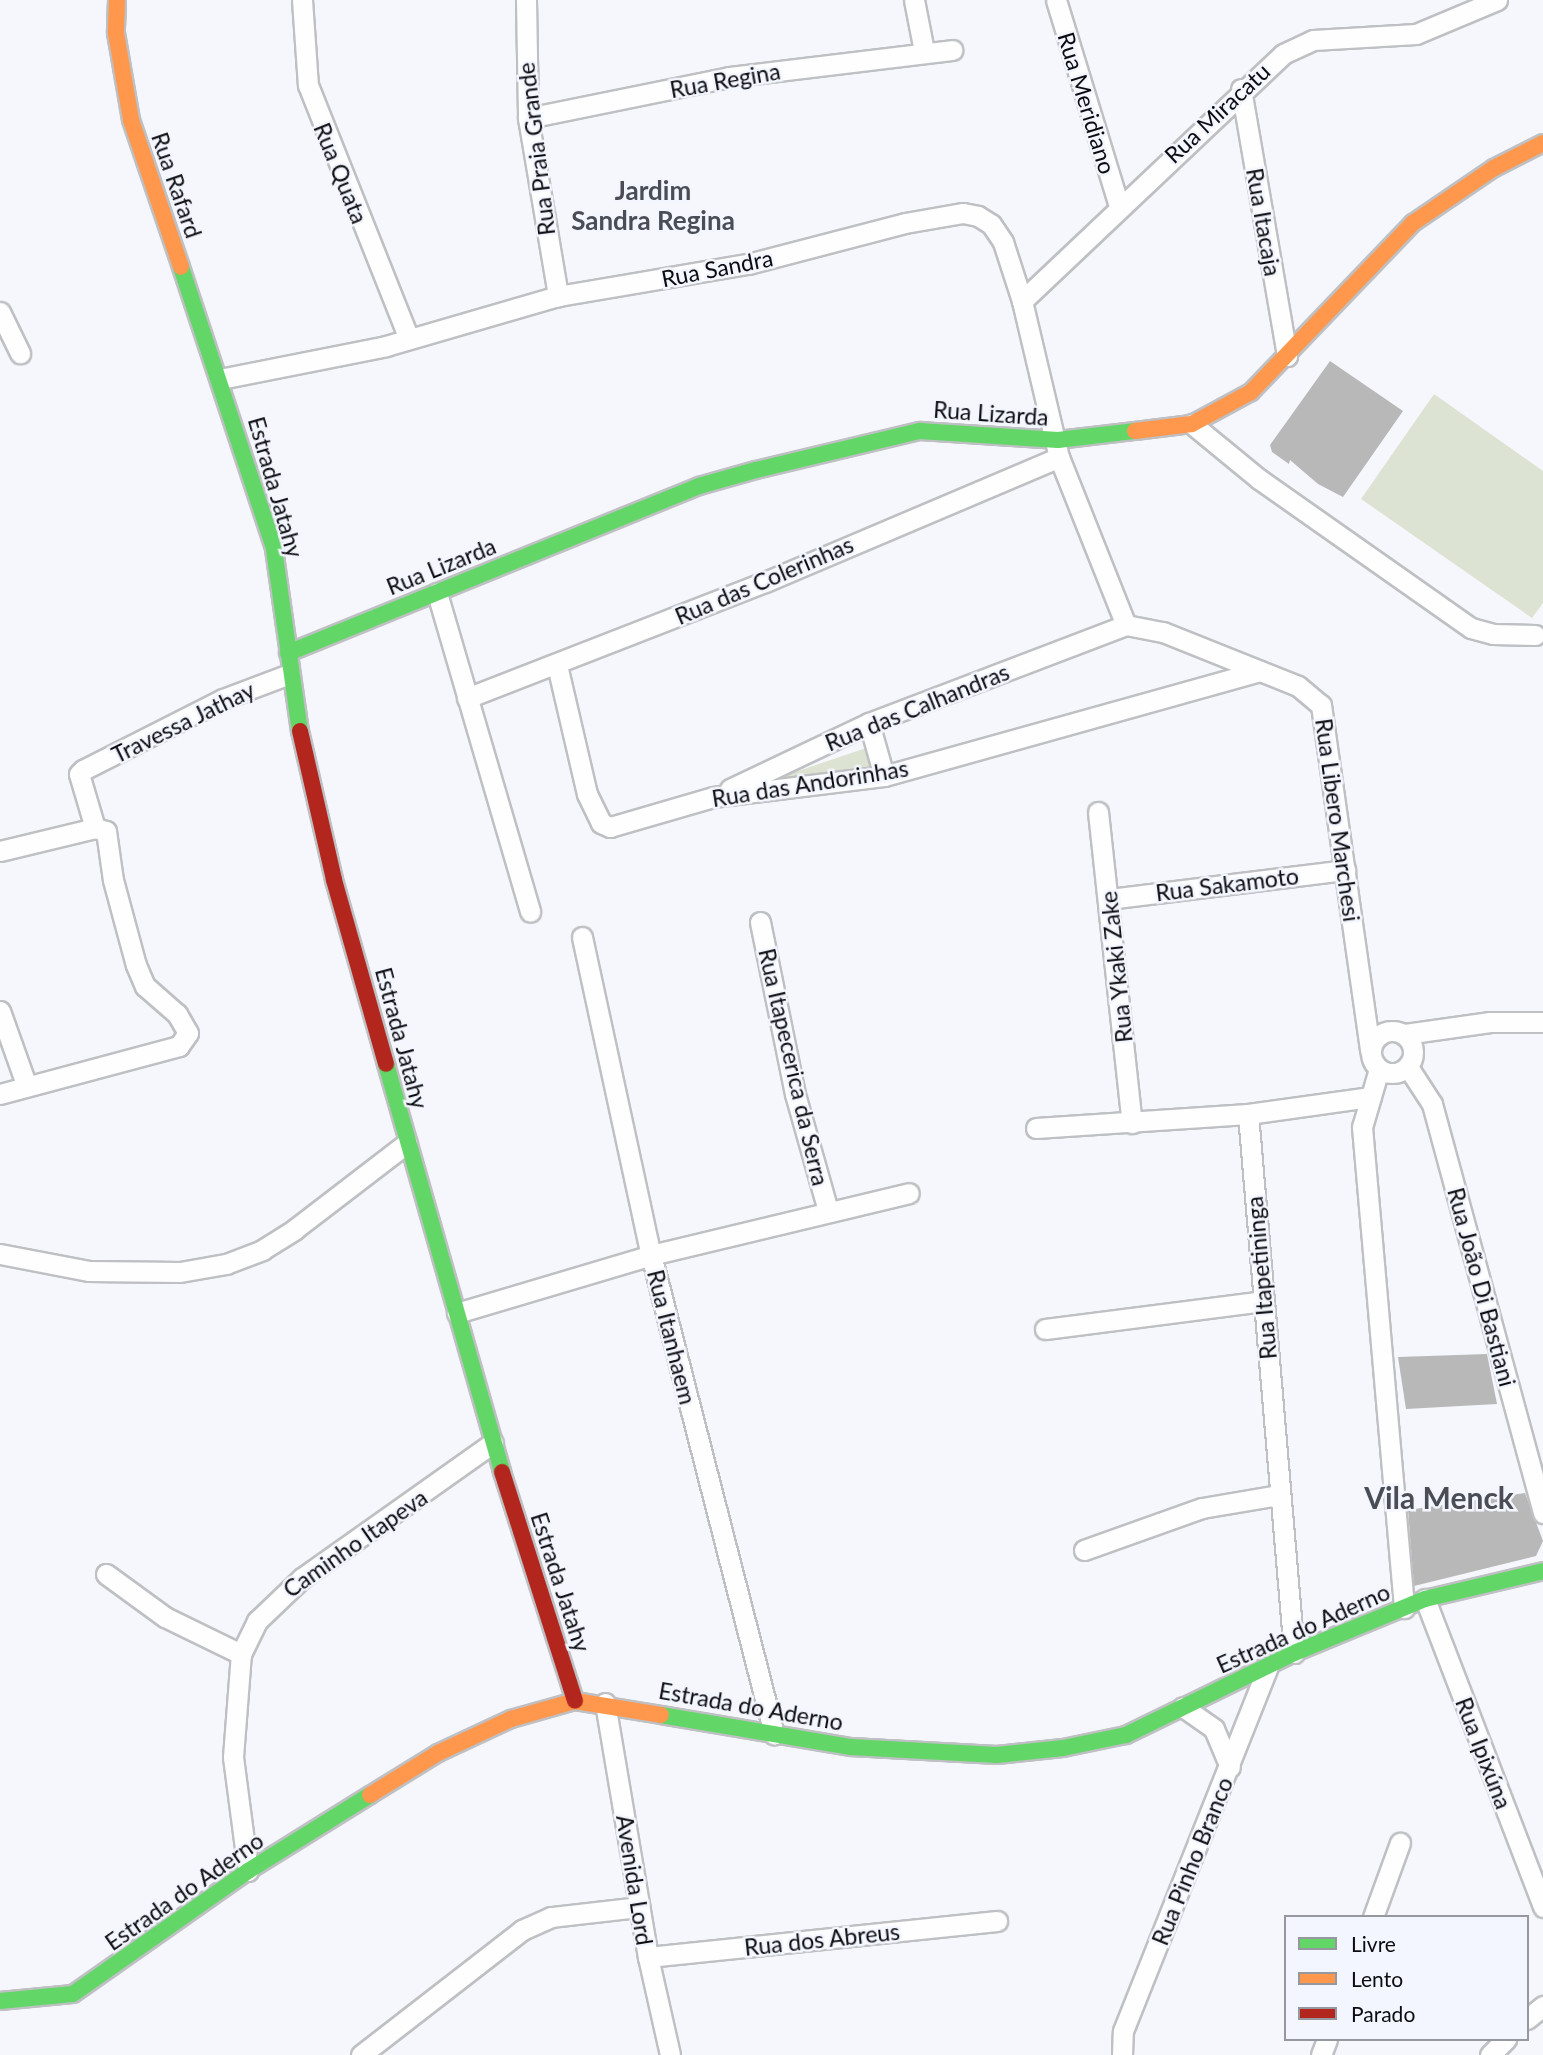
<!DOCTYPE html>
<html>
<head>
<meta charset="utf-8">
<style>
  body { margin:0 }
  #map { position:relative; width:1543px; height:2055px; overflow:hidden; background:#f6f7fc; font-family:Lato,sans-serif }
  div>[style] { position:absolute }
  .green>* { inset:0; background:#dde3d2 }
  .building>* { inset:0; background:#b8b8b9 }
  .roads { filter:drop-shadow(2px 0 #bfc0c3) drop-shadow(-2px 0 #bfc0c3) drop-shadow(0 2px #bfc0c3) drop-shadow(0 -2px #bfc0c3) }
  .street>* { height:19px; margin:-9.5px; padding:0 9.5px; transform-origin:9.5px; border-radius:9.5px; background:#fefeff }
  .street>.ring { margin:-9.5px; padding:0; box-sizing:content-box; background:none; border:19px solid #fefeff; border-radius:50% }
  .fast>* { height:16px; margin:-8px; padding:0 8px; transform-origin:8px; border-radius:8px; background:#63d668 }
  .slow>* { height:16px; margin:-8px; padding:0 8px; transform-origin:8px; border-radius:8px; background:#ff974d }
  .jam>* { height:16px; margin:-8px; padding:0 8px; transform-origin:8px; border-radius:8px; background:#b3261e }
  span { translate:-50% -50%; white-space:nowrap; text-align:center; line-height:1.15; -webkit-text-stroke:5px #f3f6ff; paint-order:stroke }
  .street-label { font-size:23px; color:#0b0c0f }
  .quarter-label { font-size:26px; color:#4b4d54; font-weight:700 }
  .district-label { font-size:30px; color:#4b4d54; font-weight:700 }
  .legend { position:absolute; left:1284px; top:1915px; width:245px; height:126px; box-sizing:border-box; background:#f3f6ff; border:2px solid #96989f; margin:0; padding:9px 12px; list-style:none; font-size:21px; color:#0b0c0f }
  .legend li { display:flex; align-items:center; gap:14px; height:35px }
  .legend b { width:35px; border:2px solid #96989f }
</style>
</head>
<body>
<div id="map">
  <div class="green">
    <i style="clip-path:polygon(1434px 394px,1543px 471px,1543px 603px,1532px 618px,1361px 499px)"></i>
    <i style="clip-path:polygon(869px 747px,876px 767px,724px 796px)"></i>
  </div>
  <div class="building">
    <i style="clip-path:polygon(1330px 361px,1403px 411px,1343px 497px,1318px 484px,1290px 460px,1289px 464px,1272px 452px,1270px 445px)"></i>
    <i style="clip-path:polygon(1487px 1354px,1497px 1404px,1406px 1409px,1398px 1357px)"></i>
    <i style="clip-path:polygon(1525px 1493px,1543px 1541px,1536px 1556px,1414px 1586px,1408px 1510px)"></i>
  </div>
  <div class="roads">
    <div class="street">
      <i style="left:302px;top:0;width:85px;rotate:86deg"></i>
      <i style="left:308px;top:85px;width:273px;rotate:68.3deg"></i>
      <i style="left:526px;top:0;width:118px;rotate:89deg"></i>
      <i style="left:528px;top:118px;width:181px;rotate:80.4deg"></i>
      <i style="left:914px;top:0;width:52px;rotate:78.9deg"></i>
      <i style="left:1056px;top:0;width:215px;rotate:73deg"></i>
      <i style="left:1241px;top:89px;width:271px;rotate:80.2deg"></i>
      <i style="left:528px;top:118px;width:205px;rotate:-11.5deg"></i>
      <i style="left:729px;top:77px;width:225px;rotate:-6.9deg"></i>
      <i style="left:1022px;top:301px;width:359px;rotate:-43.4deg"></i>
      <i style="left:1283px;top:54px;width:33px;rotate:-25deg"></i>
      <i style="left:1313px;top:40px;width:103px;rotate:-3.3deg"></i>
      <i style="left:1416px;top:34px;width:88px;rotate:-22.8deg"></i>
      <i style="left:0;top:312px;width:46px;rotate:64deg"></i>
      <i style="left:220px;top:379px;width:169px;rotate:-11.2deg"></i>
      <i style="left:386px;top:346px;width:179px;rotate:-16.2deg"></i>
      <i style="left:558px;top:296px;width:193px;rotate:-9.6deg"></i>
      <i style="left:748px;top:264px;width:162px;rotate:-14.6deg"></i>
      <i style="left:905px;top:223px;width:59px;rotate:-9.8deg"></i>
      <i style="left:963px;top:213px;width:15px;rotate:11deg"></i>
      <i style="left:978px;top:216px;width:15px;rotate:32deg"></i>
      <i style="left:991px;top:224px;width:22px;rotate:56deg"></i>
      <i style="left:1003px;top:242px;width:62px;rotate:72.1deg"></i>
      <i style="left:1022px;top:301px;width:160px;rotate:76.7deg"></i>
      <i style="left:1059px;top:457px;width:181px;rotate:68.3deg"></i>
      <i style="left:1192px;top:424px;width:87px;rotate:39.4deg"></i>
      <i style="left:1259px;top:479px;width:259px;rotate:35.1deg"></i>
      <i style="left:1471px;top:628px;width:23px;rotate:15deg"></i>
      <i style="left:1493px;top:634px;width:42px;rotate:1.4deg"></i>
      <i style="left:437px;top:593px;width:332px;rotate:73.7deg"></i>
      <i style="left:1126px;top:625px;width:38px;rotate:11deg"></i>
      <i style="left:1163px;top:632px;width:145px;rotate:21.8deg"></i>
      <i style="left:1298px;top:686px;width:30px;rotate:40deg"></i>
      <i style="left:1321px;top:705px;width:349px;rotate:81.9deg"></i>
      <i style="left:557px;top:665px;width:132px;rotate:76.9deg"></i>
      <i style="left:587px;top:794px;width:32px;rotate:64deg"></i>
      <i style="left:601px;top:823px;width:10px;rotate:24deg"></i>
      <i style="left:610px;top:827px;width:107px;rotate:-16.2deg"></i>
      <i style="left:713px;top:797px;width:172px;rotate:-7deg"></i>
      <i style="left:884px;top:776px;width:390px;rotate:-15.6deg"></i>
      <i style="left:467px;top:698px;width:320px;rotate:-21.3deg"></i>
      <i style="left:765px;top:582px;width:319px;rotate:-23deg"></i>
      <i style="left:869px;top:723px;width:55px;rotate:74.2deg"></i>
      <i style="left:730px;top:789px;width:154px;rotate:-25.4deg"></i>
      <i style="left:869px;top:723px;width:275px;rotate:-20.9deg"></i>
      <i style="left:1098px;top:812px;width:313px;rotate:83.8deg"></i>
      <i style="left:95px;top:828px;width:56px;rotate:-106.5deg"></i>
      <i style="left:79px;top:774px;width:6px;rotate:-45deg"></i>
      <i style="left:83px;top:770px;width:157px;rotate:-26.9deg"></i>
      <i style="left:223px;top:699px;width:71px;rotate:-20.7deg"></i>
      <i style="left:0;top:851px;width:98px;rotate:-13.6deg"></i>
      <i style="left:95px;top:828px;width:11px;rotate:15deg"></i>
      <i style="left:106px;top:831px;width:49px;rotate:81.9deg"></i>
      <i style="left:113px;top:880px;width:88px;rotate:74.9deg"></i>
      <i style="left:136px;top:965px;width:23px;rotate:67deg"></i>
      <i style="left:145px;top:986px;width:43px;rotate:41.2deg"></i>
      <i style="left:177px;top:1014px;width:22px;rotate:60deg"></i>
      <i style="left:188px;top:1033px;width:16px;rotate:125deg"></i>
      <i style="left:179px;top:1046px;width:185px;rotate:165deg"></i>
      <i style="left:1109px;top:899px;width:238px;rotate:-7deg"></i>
      <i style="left:760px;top:922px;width:176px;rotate:78.5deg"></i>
      <i style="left:795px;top:1094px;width:122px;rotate:74.2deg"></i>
      <i style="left:582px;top:937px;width:325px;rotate:77.8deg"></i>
      <i style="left:651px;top:1255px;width:495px;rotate:75.6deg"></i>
      <i style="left:0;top:1011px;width:77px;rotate:70.4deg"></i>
      <i class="ring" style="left:1371px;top:1031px;width:23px;height:23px"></i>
      <i style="left:1405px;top:1034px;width:86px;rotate:-8deg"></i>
      <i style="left:1490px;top:1022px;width:53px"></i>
      <i style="left:1408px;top:1067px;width:44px;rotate:57deg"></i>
      <i style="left:1432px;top:1104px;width:424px;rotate:74.8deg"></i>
      <i style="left:1379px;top:1069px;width:60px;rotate:106.3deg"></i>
      <i style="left:1362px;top:1127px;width:483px;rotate:85deg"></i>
      <i style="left:1248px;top:1114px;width:541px;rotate:85.12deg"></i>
      <i style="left:1036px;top:1128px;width:212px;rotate:-3.8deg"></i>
      <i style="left:1248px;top:1114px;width:124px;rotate:-7.9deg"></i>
      <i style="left:0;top:1254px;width:91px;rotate:10.8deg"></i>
      <i style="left:89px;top:1271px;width:91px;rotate:0.6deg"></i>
      <i style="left:180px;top:1272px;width:47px;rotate:-9.9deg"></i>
      <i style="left:226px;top:1264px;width:39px;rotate:-21deg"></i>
      <i style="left:262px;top:1250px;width:39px;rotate:-32deg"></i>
      <i style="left:295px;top:1229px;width:141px;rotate:-37.5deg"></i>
      <i style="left:457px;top:1313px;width:202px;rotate:-16.6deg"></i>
      <i style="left:651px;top:1255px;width:265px;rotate:-13.5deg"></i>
      <i style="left:1045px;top:1329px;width:220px;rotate:-7.3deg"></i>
      <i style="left:1084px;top:1550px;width:125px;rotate:-19.6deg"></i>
      <i style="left:1202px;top:1508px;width:77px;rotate:-9.7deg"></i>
      <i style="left:106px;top:1574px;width:73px;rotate:36.1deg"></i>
      <i style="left:165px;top:1617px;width:85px;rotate:26deg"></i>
      <i style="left:1425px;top:1599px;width:330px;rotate:69deg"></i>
      <i style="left:605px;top:1703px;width:258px;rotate:80.4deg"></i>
      <i style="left:648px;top:1957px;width:100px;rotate:77.3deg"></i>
      <i style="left:1183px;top:1707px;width:38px;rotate:35deg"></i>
      <i style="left:1214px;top:1729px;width:41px;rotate:67.2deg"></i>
      <i style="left:248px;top:1871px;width:115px;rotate:-97.5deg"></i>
      <i style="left:233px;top:1757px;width:103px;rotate:-85.6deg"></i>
      <i style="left:241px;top:1654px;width:37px;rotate:-64deg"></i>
      <i style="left:257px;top:1621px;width:62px;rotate:-43.7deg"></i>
      <i style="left:302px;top:1578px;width:234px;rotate:-35.3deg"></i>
      <i style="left:1373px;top:1917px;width:79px;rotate:-70deg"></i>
      <i style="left:648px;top:1957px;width:351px;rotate:-5.9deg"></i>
      <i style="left:1527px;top:2019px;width:21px;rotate:-39deg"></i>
      <i style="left:361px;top:2055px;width:204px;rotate:-37.8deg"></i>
      <i style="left:522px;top:1930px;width:32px;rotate:-24deg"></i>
      <i style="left:551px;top:1917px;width:89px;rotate:-6.5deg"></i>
      <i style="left:1122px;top:2055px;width:24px;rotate:-88deg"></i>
      <i style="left:1123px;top:2031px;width:392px;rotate:-68.3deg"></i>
      <i style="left:1321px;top:2055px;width:17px;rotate:-69deg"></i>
      <i style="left:1490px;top:2055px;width:23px;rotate:-45deg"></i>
    </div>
    <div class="fast">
      <i style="left:181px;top:267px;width:297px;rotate:71.7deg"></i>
      <i style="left:274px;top:549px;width:184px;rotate:81.9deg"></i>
      <i style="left:288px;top:653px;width:444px;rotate:-22.1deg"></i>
      <i style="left:699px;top:486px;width:59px;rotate:-15.7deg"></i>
      <i style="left:756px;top:470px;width:169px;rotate:-13.4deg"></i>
      <i style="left:920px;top:431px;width:138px;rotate:3.7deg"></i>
      <i style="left:1058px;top:440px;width:78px;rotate:-6.7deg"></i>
      <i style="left:386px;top:1064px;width:424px;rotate:74.1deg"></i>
      <i style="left:661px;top:1715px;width:193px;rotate:9.6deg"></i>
      <i style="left:851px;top:1747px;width:146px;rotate:3.1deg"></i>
      <i style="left:997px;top:1755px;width:66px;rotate:-6.1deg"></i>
      <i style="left:1063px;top:1748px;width:64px;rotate:-11.7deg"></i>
      <i style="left:1126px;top:1735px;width:187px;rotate:-26deg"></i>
      <i style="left:1294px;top:1653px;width:142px;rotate:-22.4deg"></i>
      <i style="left:1425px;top:1599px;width:121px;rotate:-13.3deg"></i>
      <i style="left:0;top:2001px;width:73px;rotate:-5.5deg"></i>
      <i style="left:73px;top:1994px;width:214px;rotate:-35.1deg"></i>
      <i style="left:248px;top:1871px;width:144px;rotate:-31.9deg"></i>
    </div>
    <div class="slow">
      <i style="left:117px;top:0;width:33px;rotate:92deg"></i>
      <i style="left:116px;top:33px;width:88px;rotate:80.2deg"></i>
      <i style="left:131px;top:120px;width:155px;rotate:71.2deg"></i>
      <i style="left:1135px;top:431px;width:57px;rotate:-7deg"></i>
      <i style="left:1192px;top:424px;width:67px;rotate:-28.5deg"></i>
      <i style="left:1251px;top:392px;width:234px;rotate:-46.2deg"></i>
      <i style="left:1413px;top:223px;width:98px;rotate:-34.2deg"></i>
      <i style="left:1494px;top:168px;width:55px;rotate:-27deg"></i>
      <i style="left:370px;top:1795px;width:80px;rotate:-31.7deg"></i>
      <i style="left:438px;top:1753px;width:81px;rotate:-25deg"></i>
      <i style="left:511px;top:1719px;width:66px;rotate:-15.7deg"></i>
      <i style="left:575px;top:1701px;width:87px;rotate:9.2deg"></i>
    </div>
    <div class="jam">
      <i style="left:300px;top:731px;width:153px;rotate:77.1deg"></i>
      <i style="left:334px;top:880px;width:191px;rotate:74.2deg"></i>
      <i style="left:502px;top:1472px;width:240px;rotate:72.3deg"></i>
    </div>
  </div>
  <div class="street-label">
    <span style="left:725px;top:80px;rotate:-10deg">Rua Regina</span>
    <span style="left:1087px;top:103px;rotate:73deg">Rua Meridiano</span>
    <span style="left:1217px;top:113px;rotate:-43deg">Rua Miracatu</span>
    <span style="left:536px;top:149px;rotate:-97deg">Rua Praia Grande</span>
    <span style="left:341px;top:173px;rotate:68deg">Rua Quata</span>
    <span style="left:177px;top:185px;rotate:71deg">Rua Rafard</span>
    <span style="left:1264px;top:222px;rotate:80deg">Rua Itacaja</span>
    <span style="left:717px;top:268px;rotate:-11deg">Rua Sandra</span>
    <span style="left:991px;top:413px;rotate:4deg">Rua Lizarda</span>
    <span style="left:276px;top:487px;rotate:74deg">Estrada Jatahy</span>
    <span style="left:441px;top:566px;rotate:-22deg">Rua Lizarda</span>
    <span style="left:764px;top:580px;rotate:-23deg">Rua das Colerinhas</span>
    <span style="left:917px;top:707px;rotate:-22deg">Rua das Calhandras</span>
    <span style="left:183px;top:722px;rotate:-26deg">Travessa Jathay</span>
    <span style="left:810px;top:783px;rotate:-9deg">Rua das Andorinhas</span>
    <span style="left:1338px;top:820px;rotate:82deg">Rua Libero Marchesi</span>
    <span style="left:1227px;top:884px;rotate:-7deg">Rua Sakamoto</span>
    <span style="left:1116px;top:967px;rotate:-96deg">Rua Ykaki Zake</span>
    <span style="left:402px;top:1038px;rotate:75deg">Estrada Jatahy</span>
    <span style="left:794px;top:1067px;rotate:77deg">Rua Itapecerica da Serra</span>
    <span style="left:1261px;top:1278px;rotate:-95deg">Rua Itapetininga</span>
    <span style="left:1482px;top:1287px;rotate:75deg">Rua João Di Bastiani</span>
    <span style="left:672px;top:1337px;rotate:76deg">Rua Itanhaem</span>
    <span style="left:355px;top:1543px;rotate:-35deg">Caminho Itapeva</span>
    <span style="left:561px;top:1582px;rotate:72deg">Estrada Jatahy</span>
    <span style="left:1303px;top:1628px;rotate:-24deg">Estrada do Aderno</span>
    <span style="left:751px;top:1706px;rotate:10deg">Estrada do Aderno</span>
    <span style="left:1484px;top:1753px;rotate:69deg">Rua Ipixúna</span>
    <span style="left:1192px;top:1861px;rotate:-68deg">Rua Pinho Branco</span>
    <span style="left:635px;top:1880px;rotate:81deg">Avenida Lord</span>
    <span style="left:184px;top:1891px;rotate:-35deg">Estrada do Aderno</span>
    <span style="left:822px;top:1939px;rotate:-6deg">Rua dos Abreus</span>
  </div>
  <div class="quarter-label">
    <span style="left:653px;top:206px">Jardim<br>Sandra Regina</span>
  </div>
  <div class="district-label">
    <span style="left:1439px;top:1497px">Vila Menck</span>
  </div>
  <ul class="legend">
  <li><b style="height:9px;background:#63d668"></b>Livre</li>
  <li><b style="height:9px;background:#ff974d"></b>Lento</li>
  <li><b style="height:9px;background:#b3261e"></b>Parado</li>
  </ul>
</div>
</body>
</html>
